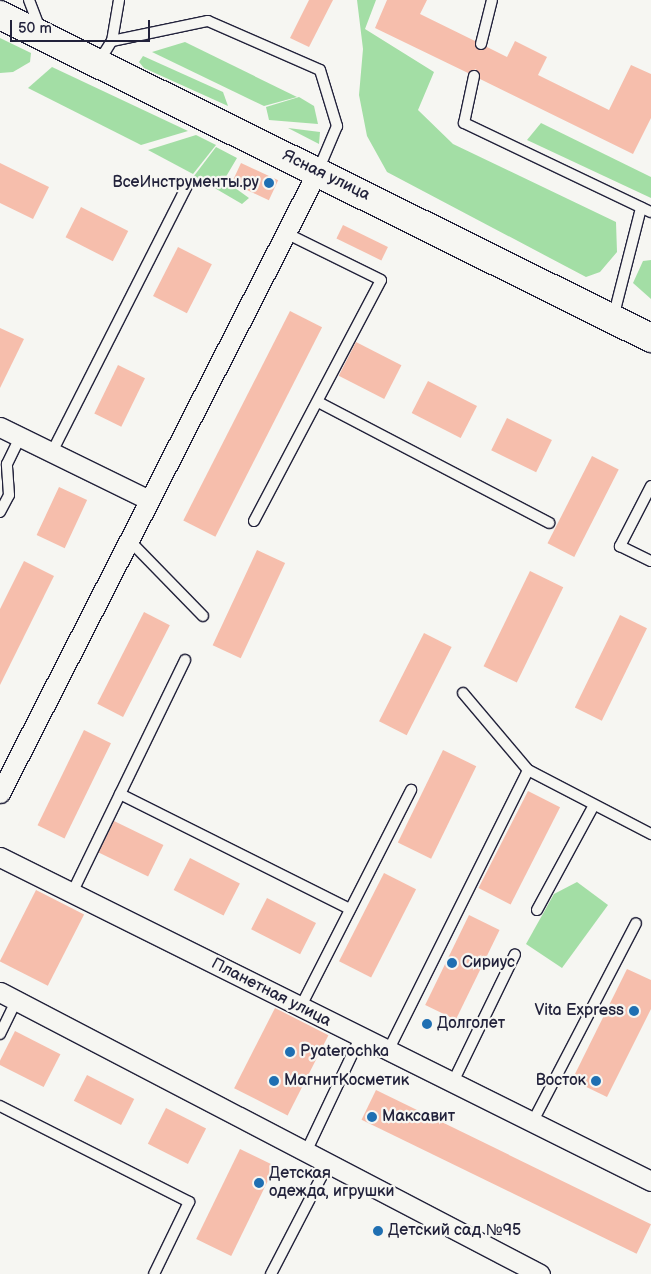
<!DOCTYPE html>
<html>
<head>
<meta charset="utf-8">
<style>
  body { margin:0 }
  #map { position:relative; width:651px; height:1274px; overflow:hidden; background:#f6f6f2; font-family:"Balsamiq Sans",sans-serif }
  div>[style] { position:absolute }
  .green>* { inset:0; background:#a3dea5 }
  .building>* { inset:0; background:#f6beac; transform-origin:0 0 }
  .roads { filter:drop-shadow(1px 0 #22223b) drop-shadow(-1px 0 #22223b) drop-shadow(0 1px #22223b) drop-shadow(0 -1px #22223b) }
  .service>* { height:10px; margin:-5px; padding:0 5px; transform-origin:5px; border-radius:5px; background:#f6f6f2 }
  .minor>* { height:19px; margin:-9.5px; padding:0 9.5px; transform-origin:9.5px; border-radius:9.5px; background:#f6f6f2 }
  .primary>* { height:28px; margin:-14px; padding:0 14px; transform-origin:14px; border-radius:14px; background:#f6f6f2 }
  .dots>* { width:14px; height:14px; translate:-50% -50%; box-sizing:border-box; border:2px solid #f6f6f2; border-radius:50% }
  span { translate:-50% -50%; white-space:nowrap; text-align:center; line-height:1.15; -webkit-text-stroke:4.5px #f6f6f2; paint-order:stroke }
  .street-label { font-size:16px; color:#22223b }
  .poi-label { font-size:16px; color:#22223b }
  .right { translate:-100% -50%; text-align:right }
  .left { translate:0 -50%; text-align:left }
  .scale { position:absolute; left:10px; top:20px; width:140px; height:22px; box-sizing:border-box; border:2px solid #22223b; border-top:0; padding-left:6px; font-size:15px; line-height:18px; white-space:nowrap; color:#22223b; -webkit-text-stroke:4px #f6f6f2; paint-order:stroke }
</style>
</head>
<body>
<div id="map">
  <div class="green">
    <i style="clip-path:polygon(357px 0,376px 0,365px 29px,434px 72px,418px 110px,453px 144px,616px 222px,617px 252px,600px 272px,586px 277px,387px 172px,367px 136px,359px 95px,363px 49px)"></i>
    <i style="clip-path:polygon(0 38px,31px 53px,30px 62px,13px 72px,0 73px)"></i>
    <i style="clip-path:polygon(185px 42px,297px 97px,264px 106px,152px 52px)"></i>
    <i style="clip-path:polygon(143px 56px,223px 92px,228px 106px,144px 68px,139px 62px)"></i>
    <i style="clip-path:polygon(52px 67px,188px 131px,141px 145px,28px 88px)"></i>
    <i style="clip-path:polygon(299px 97px,314px 106px,318px 124px,269px 120px,266px 107px)"></i>
    <i style="clip-path:polygon(541px 123px,651px 177px,651px 198px,527px 140px)"></i>
    <i style="clip-path:polygon(288px 128px,320px 132px,319px 144px)"></i>
    <i style="clip-path:polygon(196px 135px,216px 145px,193px 174px,148px 150px)"></i>
    <i style="clip-path:polygon(216px 147px,237px 158px,224px 180px,249px 198px,242px 204px,194px 176px)"></i>
    <i style="clip-path:polygon(651px 260px,651px 299px,633px 283px,643px 261px)"></i>
    <i style="clip-path:polygon(577px 882px,608px 905px,562px 968px,526px 944px,554px 894px)"></i>
  </div>
  <div class="building">
    <i style="clip-path:polygon(309px 0,333px 0,309px 47px,290px 38px)"></i>
    <i style="clip-path:polygon(387px 0,427px 0,420px 14px,475px 41px,479px 50px,487px 47px,507px 57px,515px 41px,547px 57px,538px 75px,609px 110px,631px 65px,651px 74px,651px 118px,633px 154px,480px 79px,476px 69px,468px 73px,375px 28px)"></i>
    <i style="clip-path:polygon(0 163px,49px 187px,33px 219px,0 203px)"></i>
    <i style="left:241px;top:163px;width:41px;height:22px;rotate:25deg"></i>
    <i style="left:81px;top:207px;width:53px;height:34px;rotate:27deg"></i>
    <i style="left:343px;top:225px;width:50px;height:15px;rotate:26deg"></i>
    <i style="left:178px;top:247px;width:38px;height:55px;rotate:27deg"></i>
    <i style="left:290px;top:311px;width:36px;height:235px;rotate:27deg"></i>
    <i style="clip-path:polygon(0 328px,24px 339px,0 388px)"></i>
    <i style="left:356px;top:342px;width:51px;height:38px;rotate:27deg"></i>
    <i style="left:118px;top:365px;width:30px;height:54px;rotate:26deg"></i>
    <i style="left:428px;top:381px;width:55px;height:36px;rotate:27deg"></i>
    <i style="left:507px;top:418px;width:50px;height:36px;rotate:26deg"></i>
    <i style="left:592px;top:456px;width:30px;height:98px;rotate:27deg"></i>
    <i style="left:59px;top:487px;width:31px;height:53px;rotate:25deg"></i>
    <i style="left:257px;top:550px;width:31px;height:105px;rotate:25deg"></i>
    <i style="clip-path:polygon(24px 561px,54px 576px,0 685px,0 609px)"></i>
    <i style="left:530px;top:571px;width:37px;height:106px;rotate:26deg"></i>
    <i style="left:144px;top:612px;width:29px;height:103px;rotate:27deg"></i>
    <i style="left:620px;top:615px;width:30px;height:103px;rotate:26deg"></i>
    <i style="left:424px;top:633px;width:31px;height:99px;rotate:27deg"></i>
    <i style="left:84px;top:730px;width:30px;height:106px;rotate:26deg"></i>
    <i style="left:443px;top:750px;width:37px;height:103px;rotate:26deg"></i>
    <i style="left:528px;top:791px;width:36px;height:109px;rotate:27deg"></i>
    <i style="left:114px;top:821px;width:55px;height:35px;rotate:26deg"></i>
    <i style="left:190px;top:858px;width:56px;height:36px;rotate:27deg"></i>
    <i style="left:384px;top:873px;width:36px;height:99px;rotate:27deg"></i>
    <i style="left:36px;top:890px;width:54px;height:80px;rotate:27deg"></i>
    <i style="left:267px;top:898px;width:55px;height:35px;rotate:27deg"></i>
    <i style="left:469px;top:915px;width:34px;height:100px;rotate:26deg"></i>
    <i style="clip-path:polygon(627px 969px,651px 980px,651px 1009px,607px 1097px,572px 1080px)"></i>
    <i style="left:275px;top:1008px;width:60px;height:90px;rotate:27deg"></i>
    <i style="left:15px;top:1031px;width:51px;height:37px;rotate:27deg"></i>
    <i style="left:87px;top:1075px;width:53px;height:29px;rotate:27deg"></i>
    <i style="left:376px;top:1090px;width:306px;height:33px;rotate:26deg"></i>
    <i style="left:166px;top:1108px;width:45px;height:40px;rotate:27deg"></i>
    <i style="left:240px;top:1149px;width:39px;height:100px;rotate:26deg"></i>
  </div>
  <div class="roads">
    <div class="service">
      <i style="left:29px;top:0;width:31px;rotate:69deg"></i>
      <i style="left:112px;top:41px;width:98px;rotate:-11.8deg"></i>
      <i style="left:208px;top:21px;width:122px;rotate:23.6deg"></i>
      <i style="left:320px;top:70px;width:59px;rotate:73.1deg"></i>
      <i style="left:337px;top:126px;width:49px;rotate:112.9deg"></i>
      <i style="left:481px;top:44px;width:45px;rotate:-76deg"></i>
      <i style="left:98px;top:63px;width:26px;rotate:-58deg"></i>
      <i style="left:112px;top:41px;width:42px;rotate:-80.3deg"></i>
      <i style="left:474px;top:76px;width:48px;rotate:102deg"></i>
      <i style="left:464px;top:123px;width:207px;rotate:25.5deg"></i>
      <i style="left:613px;top:318px;width:114px;rotate:-75.7deg"></i>
      <i style="left:318px;top:402px;width:261px;rotate:27.6deg"></i>
      <i style="left:52px;top:452px;width:298px;rotate:-63.1deg"></i>
      <i style="left:651px;top:486px;width:68px;rotate:117.3deg"></i>
      <i style="left:620px;top:546px;width:34px;rotate:26deg"></i>
      <i style="left:0;top:512px;width:19px;rotate:-62deg"></i>
      <i style="left:9px;top:495px;width:31px;rotate:-94deg"></i>
      <i style="left:7px;top:464px;width:30px;rotate:-64deg"></i>
      <i style="left:254px;top:521px;width:272px;rotate:-62.2deg"></i>
      <i style="left:381px;top:280px;width:108px;rotate:-153.7deg"></i>
      <i style="left:129px;top:540px;width:106px;rotate:45.8deg"></i>
      <i style="left:463px;top:693px;width:101px;rotate:49.8deg"></i>
      <i style="left:528px;top:770px;width:139px;rotate:27.5deg"></i>
      <i style="left:120px;top:794px;width:257px;rotate:26.6deg"></i>
      <i style="left:72px;top:893px;width:259px;rotate:-64.1deg"></i>
      <i style="left:537px;top:910px;width:119px;rotate:-61.5deg"></i>
      <i style="left:300px;top:1008px;width:245px;rotate:-63deg"></i>
      <i style="left:0;top:1034px;width:37px;rotate:-64deg"></i>
      <i style="left:387px;top:1053px;width:316px;rotate:-63.5deg"></i>
      <i style="left:452px;top:1084px;width:144px;rotate:-64.1deg"></i>
      <i style="left:0;top:1106px;width:212px;rotate:26.9deg"></i>
      <i style="left:189px;top:1202px;width:80px;rotate:115.9deg"></i>
      <i style="left:532px;top:1123px;width:225px;rotate:-62.5deg"></i>
      <i style="left:306px;top:1152px;width:126px;rotate:-64.7deg"></i>
      <i style="left:271px;top:1274px;width:124px;rotate:-62.6deg"></i>
    </div>
    <div class="minor">
      <i style="left:0;top:427px;width:166px;rotate:26.1deg"></i>
      <i style="left:0;top:793px;width:697px;rotate:-62.96deg"></i>
      <i style="left:0;top:857px;width:727px;rotate:26.46deg"></i>
      <i style="left:0;top:992px;width:609px;rotate:27.57deg"></i>
    </div>
    <div class="primary">
      <i style="left:0;top:15px;width:727px;rotate:26.39deg"></i>
    </div>
  </div>
  <div class="dots">
    <i style="left:269px;top:183px;background:#1f6fb2"></i>
    <i style="left:452px;top:963px;background:#1f6fb2"></i>
    <i style="left:634px;top:1011px;background:#1f6fb2"></i>
    <i style="left:427px;top:1024px;background:#1f6fb2"></i>
    <i style="left:290px;top:1052px;background:#1f6fb2"></i>
    <i style="left:274px;top:1081px;background:#1f6fb2"></i>
    <i style="left:596px;top:1081px;background:#1f6fb2"></i>
    <i style="left:372px;top:1117px;background:#1f6fb2"></i>
    <i style="left:259px;top:1183px;background:#1f6fb2"></i>
    <i style="left:378px;top:1231px;background:#1f6fb2"></i>
  </div>
  <div class="street-label">
    <span style="left:326px;top:176px;rotate:26deg">Ясная улица</span>
    <span style="left:271px;top:993px;rotate:27deg">Планетная улица</span>
  </div>
  <div class="poi-label">
    <span class="right" style="left:259px;top:183px">ВсеИнструменты.ру</span>
    <span class="left" style="left:462px;top:963px">Сириус</span>
    <span class="right" style="left:624px;top:1011px">Vita Express</span>
    <span class="left" style="left:437px;top:1024px">Долголет</span>
    <span class="left" style="left:300px;top:1052px">Pyaterochka</span>
    <span class="left" style="left:284px;top:1081px">МагнитКосметик</span>
    <span class="right" style="left:586px;top:1081px">Восток</span>
    <span class="left" style="left:382px;top:1117px">Максавит</span>
    <span class="left" style="left:269px;top:1183px">Детская<br>одежда, игрушки</span>
    <span class="left" style="left:388px;top:1231px">Детский сад №95</span>
  </div>
  <div class="scale">50 m</div>
</div>
</body>
</html>
